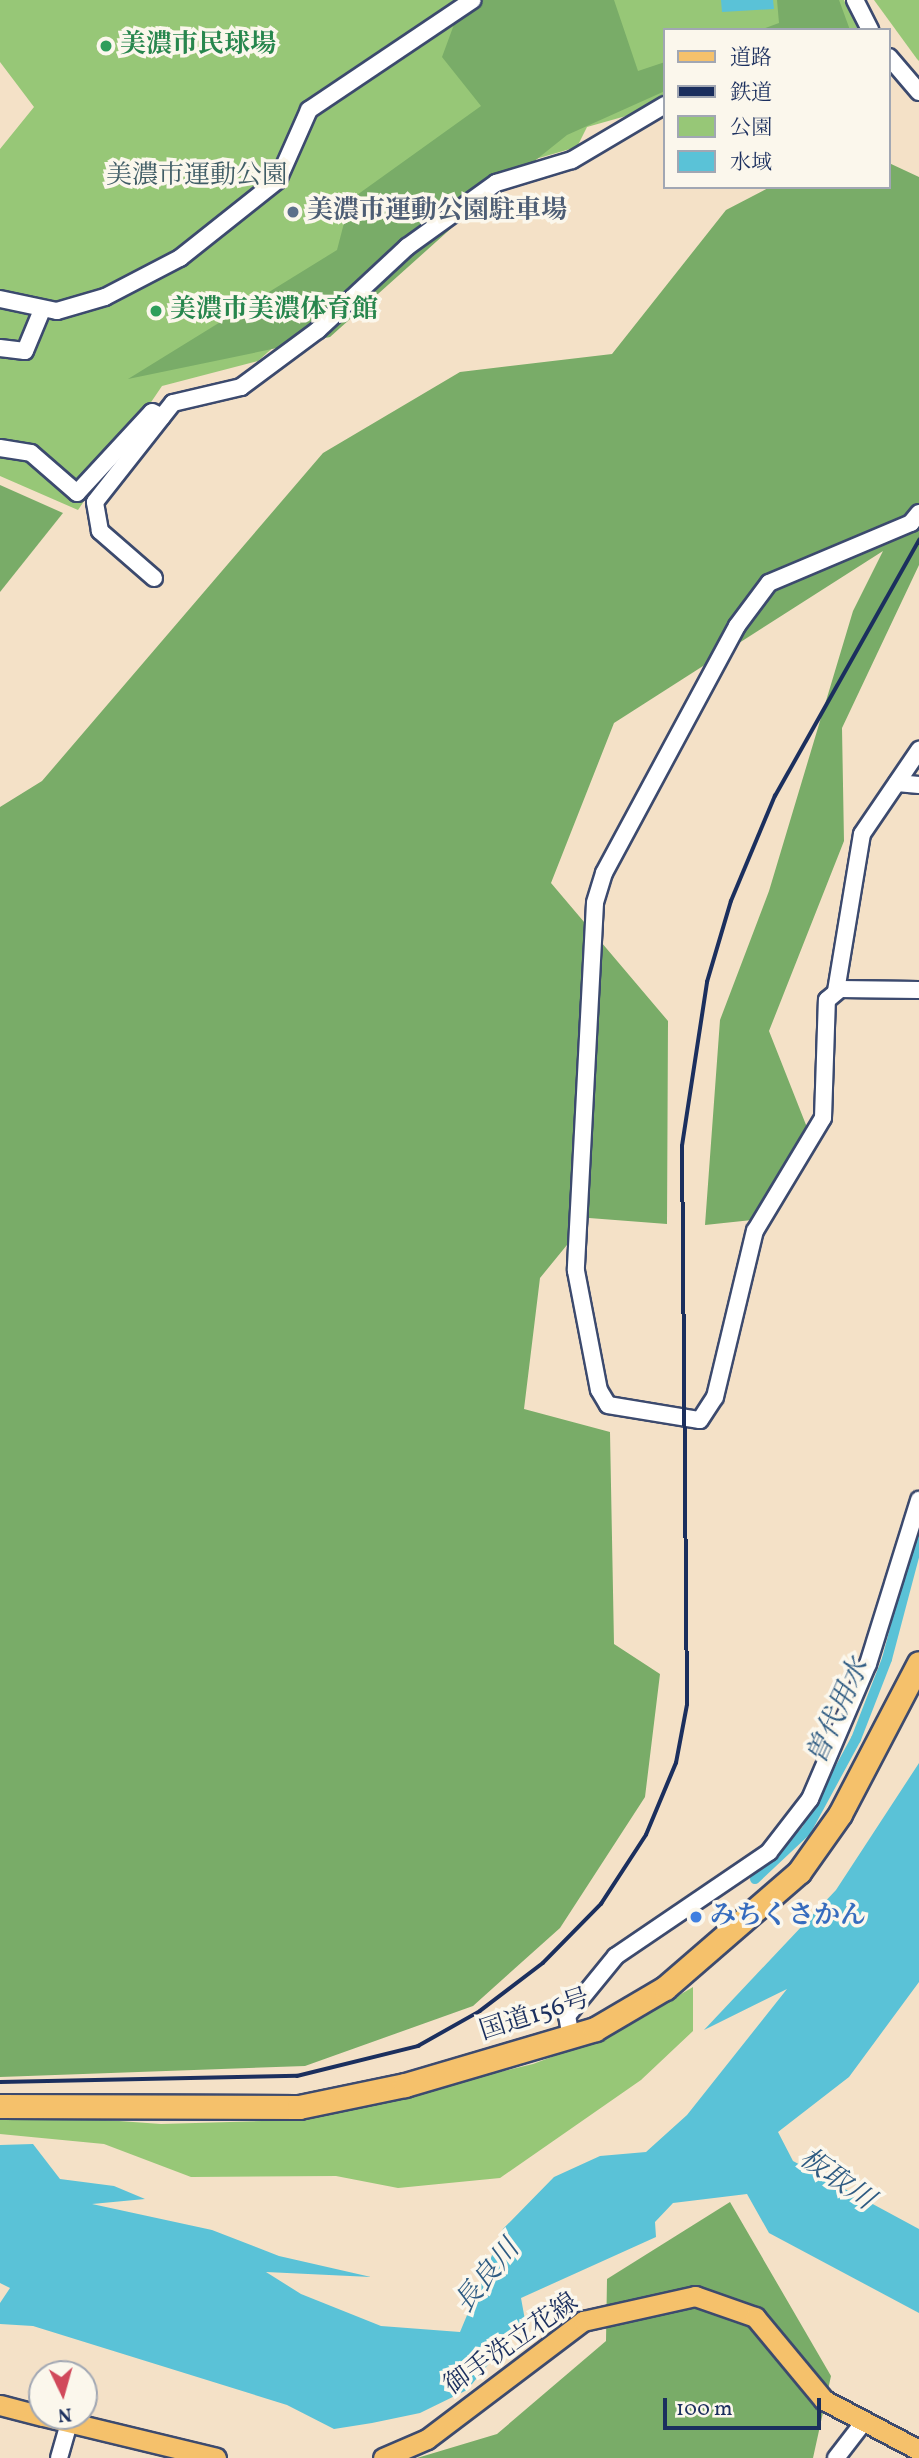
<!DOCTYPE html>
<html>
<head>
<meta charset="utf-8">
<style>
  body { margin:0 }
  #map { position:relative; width:919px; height:2458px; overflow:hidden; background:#f4e1c7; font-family:Vollkorn,"Noto Serif JP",serif }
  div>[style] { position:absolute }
  .green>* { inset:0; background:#97c777 }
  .forest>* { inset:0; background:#79ac68 }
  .water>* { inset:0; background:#5ac2d7 }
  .canal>* { height:10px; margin:-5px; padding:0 5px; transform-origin:5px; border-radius:5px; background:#5ac2d7 }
  .roads { filter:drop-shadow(2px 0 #3c4a6e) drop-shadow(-2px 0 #3c4a6e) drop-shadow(0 2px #3c4a6e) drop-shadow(0 -2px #3c4a6e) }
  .minor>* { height:16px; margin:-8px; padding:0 8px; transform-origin:8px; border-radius:8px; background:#fff }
  .major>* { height:19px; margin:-9.5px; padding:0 9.5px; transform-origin:9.5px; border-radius:9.5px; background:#f5c16b }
  .highway>* { height:23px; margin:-11.5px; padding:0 11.5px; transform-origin:11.5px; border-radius:11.5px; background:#f5c16b }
  .rail>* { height:3.5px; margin:-1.75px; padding:0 1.75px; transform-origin:1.75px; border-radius:1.75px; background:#1b2f5e }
  .dots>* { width:19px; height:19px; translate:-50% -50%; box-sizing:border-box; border:4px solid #fbf7ec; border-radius:50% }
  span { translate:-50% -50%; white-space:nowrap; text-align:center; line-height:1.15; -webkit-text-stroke:7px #fbf7ec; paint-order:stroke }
  .leisure-label { font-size:26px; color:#27864d; font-weight:700 }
  .left { translate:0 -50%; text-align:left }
  .park-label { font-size:26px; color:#405d66 }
  .service-label { font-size:26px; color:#4e5e75; font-weight:700 }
  .shop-label { font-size:26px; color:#366cbe; font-weight:700 }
  .street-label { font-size:26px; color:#1b2f5e }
  .water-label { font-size:28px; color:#2e5b82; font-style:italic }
  .legend { position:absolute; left:663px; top:28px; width:228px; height:161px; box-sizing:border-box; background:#fbf7ec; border:2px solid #a1a7b3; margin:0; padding:9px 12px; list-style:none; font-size:21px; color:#1b2f5e }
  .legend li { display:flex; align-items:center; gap:14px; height:35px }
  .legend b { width:35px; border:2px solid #a1a7b3 }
  .north { position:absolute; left:28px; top:2360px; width:70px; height:70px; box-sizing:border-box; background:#fbf7ec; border:2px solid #a1a7b3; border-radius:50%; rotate:175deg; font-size:19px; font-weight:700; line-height:28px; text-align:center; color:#1b2f5e }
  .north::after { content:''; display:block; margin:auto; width:24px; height:32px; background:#d1495b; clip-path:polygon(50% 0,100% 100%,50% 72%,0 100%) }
  .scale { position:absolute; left:663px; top:2398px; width:158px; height:32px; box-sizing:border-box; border:4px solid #1b2f5e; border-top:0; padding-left:9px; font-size:21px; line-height:24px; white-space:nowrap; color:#1b2f5e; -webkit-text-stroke:5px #fbf7ec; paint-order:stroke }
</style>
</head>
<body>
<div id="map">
  <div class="green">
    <i style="clip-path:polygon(0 0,844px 0,859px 30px,665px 30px,665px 105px,587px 127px,577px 147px,487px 173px,363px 267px,258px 361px,162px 386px,78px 510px,0 476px,0 149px,34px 107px,0 62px)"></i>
    <i style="clip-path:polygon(874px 0,919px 0,919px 61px,917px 59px)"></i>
    <i style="clip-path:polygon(693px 1987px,693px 2031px,641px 2080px,500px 2178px,398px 2188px,336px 2176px,191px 2177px,104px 2144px,0 2134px,0 2118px,21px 2114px,161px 2124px,295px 2120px,533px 2064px,615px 2033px)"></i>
  </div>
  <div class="forest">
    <i style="clip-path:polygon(463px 0,614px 0,638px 71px,665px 62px,665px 91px,567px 135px,456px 224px,330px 337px,128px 379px,337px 250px,350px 200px,481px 106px,442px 57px)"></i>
    <i style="clip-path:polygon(777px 0,839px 0,850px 30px,760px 30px,779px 23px)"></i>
    <i style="clip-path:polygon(889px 163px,919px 177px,919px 565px,842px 728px,844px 841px,769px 1031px,810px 1135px,752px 1220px,705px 1225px,720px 1020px,769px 891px,853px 611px,883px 551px,614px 723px,551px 883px,668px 1021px,667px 1224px,589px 1218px,540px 1278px,524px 1409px,610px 1432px,614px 1644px,660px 1674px,645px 1797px,560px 1928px,473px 2006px,305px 2066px,0 2077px,0 807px,42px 781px,323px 453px,460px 372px,612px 354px,726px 210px,770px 187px,889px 187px)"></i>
    <i style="clip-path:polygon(0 485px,63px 513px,0 592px)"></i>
    <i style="clip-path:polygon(730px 2202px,831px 2376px,813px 2458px,417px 2458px,497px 2434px,606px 2341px,607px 2279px)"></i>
  </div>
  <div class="water">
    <i style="clip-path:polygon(721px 0,773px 0,774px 9px,722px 12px)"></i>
    <i style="clip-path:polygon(919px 1763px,919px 1982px,849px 2077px,778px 2132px,793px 2161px,919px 2229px,919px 2313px,769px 2233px,747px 2194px,673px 2203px,655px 2222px,656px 2237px,521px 2298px,525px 2320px,467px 2390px,420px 2413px,372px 2423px,334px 2429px,287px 2405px,33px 2326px,0 2324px,0 2303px,10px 2288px,0 2283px,0 2145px,33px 2144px,60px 2179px,114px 2186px,145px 2199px,92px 2204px,212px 2230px,279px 2256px,371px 2277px,266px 2272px,301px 2294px,381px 2326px,460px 2332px,503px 2229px,554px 2177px,600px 2156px,646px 2152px,687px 2115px,787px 1989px,704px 2030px,836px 1890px)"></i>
  </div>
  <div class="canal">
    <i style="left:755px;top:1879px;width:70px;rotate:-43.3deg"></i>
    <i style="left:806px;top:1831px;width:105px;rotate:-61.5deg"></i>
    <i style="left:856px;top:1739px;width:86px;rotate:-68.8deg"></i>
    <i style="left:887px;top:1659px;width:125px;rotate:-75.2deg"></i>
  </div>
  <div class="roads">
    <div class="minor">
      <i style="left:855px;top:0;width:34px;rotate:63deg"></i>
      <i style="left:889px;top:57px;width:46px;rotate:49.4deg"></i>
      <i style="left:0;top:299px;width:58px;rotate:11.9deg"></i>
      <i style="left:57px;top:311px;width:50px;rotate:-16.3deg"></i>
      <i style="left:105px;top:297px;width:85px;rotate:-27.5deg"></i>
      <i style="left:180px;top:258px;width:125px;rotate:-38.5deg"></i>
      <i style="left:278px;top:180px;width:77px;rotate:-66.1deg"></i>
      <i style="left:309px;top:110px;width:197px;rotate:-33.9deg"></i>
      <i style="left:0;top:348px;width:25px;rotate:7deg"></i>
      <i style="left:25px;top:351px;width:44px;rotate:-67.5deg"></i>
      <i style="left:0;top:448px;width:31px;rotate:9deg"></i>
      <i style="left:31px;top:453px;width:61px;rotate:41deg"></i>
      <i style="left:77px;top:493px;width:110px;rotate:-47.2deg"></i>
      <i style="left:152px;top:412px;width:11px;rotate:27deg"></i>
      <i style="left:919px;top:513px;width:13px;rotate:129deg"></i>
      <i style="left:911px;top:523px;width:154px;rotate:157.1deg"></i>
      <i style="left:769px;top:583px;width:54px;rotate:126.7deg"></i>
      <i style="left:737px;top:626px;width:281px;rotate:118.3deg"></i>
      <i style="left:604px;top:873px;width:31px;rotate:107deg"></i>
      <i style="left:595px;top:903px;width:368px;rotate:93deg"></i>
      <i style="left:576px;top:1271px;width:121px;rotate:79.1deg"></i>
      <i style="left:599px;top:1390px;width:17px;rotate:59deg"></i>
      <i style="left:608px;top:1405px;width:93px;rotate:9.3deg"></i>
      <i style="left:700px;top:1420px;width:27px;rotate:-57deg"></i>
      <i style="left:715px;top:1397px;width:171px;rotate:-76.5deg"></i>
      <i style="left:755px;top:1231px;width:132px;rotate:-59deg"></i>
      <i style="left:823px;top:1118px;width:118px;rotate:-88.1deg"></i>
      <i style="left:827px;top:1000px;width:17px;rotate:-40deg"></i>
      <i style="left:840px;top:989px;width:79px;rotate:0.7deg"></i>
      <i style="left:154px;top:578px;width:72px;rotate:-139deg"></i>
      <i style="left:100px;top:531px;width:29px;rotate:-100deg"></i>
      <i style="left:95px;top:502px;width:126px;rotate:-51.8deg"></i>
      <i style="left:173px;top:403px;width:70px;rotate:-13.2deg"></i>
      <i style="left:241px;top:387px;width:96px;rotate:-36.5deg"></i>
      <i style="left:318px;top:330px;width:122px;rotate:-43deg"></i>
      <i style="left:407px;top:247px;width:110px;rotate:-35.7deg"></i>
      <i style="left:496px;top:183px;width:79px;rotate:-16.8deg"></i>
      <i style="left:572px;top:160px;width:108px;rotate:-30.6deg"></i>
      <i style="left:897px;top:783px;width:22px;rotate:5deg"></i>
      <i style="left:836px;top:991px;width:159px;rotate:-80.6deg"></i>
      <i style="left:862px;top:834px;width:102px;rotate:-55.8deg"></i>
      <i style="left:571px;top:2038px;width:22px;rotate:-100deg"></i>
      <i style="left:567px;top:2016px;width:77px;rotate:-50.8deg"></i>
      <i style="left:616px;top:1956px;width:185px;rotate:-34.2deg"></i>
      <i style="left:769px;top:1852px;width:67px;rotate:-52.3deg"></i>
      <i style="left:810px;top:1799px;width:147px;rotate:-66.8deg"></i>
      <i style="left:868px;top:1664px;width:172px;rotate:-72.7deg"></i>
      <i style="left:59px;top:2458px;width:36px;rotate:-74deg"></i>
      <i style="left:836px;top:2458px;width:44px;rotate:-52.4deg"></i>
    </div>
    <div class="major">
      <i style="left:0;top:2405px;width:43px;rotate:14.7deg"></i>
      <i style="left:43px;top:2416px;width:178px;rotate:13.6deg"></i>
      <i style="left:383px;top:2458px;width:48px;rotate:-23.4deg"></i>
      <i style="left:427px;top:2439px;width:196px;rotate:-37.1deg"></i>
      <i style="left:583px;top:2321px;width:115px;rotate:-12.6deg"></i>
      <i style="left:695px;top:2296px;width:64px;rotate:19.3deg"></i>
      <i style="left:755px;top:2317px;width:108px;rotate:50.3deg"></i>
      <i style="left:824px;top:2400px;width:107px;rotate:27.8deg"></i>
    </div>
    <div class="highway">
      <i style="left:0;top:2106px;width:299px;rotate:0.2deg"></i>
      <i style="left:299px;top:2107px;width:108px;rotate:-11.7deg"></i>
      <i style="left:405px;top:2085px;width:198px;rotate:-16.4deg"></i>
      <i style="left:595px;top:2029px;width:81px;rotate:-30.4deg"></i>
      <i style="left:665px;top:1988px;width:177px;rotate:-40.9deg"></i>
      <i style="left:799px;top:1872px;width:71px;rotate:-54.7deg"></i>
      <i style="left:840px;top:1814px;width:170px;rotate:-62.4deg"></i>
    </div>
  </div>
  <div class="rail">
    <i style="left:0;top:2082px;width:297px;rotate:-1.2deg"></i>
    <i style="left:297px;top:2076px;width:125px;rotate:-13.9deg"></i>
    <i style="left:418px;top:2046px;width:71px;rotate:-29.4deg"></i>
    <i style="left:480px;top:2011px;width:79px;rotate:-37.3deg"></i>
    <i style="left:543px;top:1963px;width:83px;rotate:-45.5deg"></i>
    <i style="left:601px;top:1904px;width:82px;rotate:-56.9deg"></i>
    <i style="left:646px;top:1835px;width:78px;rotate:-67.4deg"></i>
    <i style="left:676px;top:1763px;width:59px;rotate:-79.3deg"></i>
    <i style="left:687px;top:1705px;width:559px;rotate:-90.51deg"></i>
    <i style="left:682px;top:1146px;width:166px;rotate:-81.3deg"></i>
    <i style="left:707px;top:982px;width:84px;rotate:-73.5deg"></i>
    <i style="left:731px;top:901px;width:114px;rotate:-67.3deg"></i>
    <i style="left:775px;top:796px;width:294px;rotate:-60.6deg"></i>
  </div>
  <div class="dots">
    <i style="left:106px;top:46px;background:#2e9e5b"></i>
    <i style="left:293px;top:212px;background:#5c6f8a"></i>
    <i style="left:156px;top:311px;background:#2e9e5b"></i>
    <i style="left:696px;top:1917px;background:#3f7fe0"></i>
  </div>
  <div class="leisure-label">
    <span class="left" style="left:120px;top:46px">美濃市民球場</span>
    <span class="left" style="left:170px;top:311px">美濃市美濃体育館</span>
  </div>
  <div class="park-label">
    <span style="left:197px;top:177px">美濃市運動公園</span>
  </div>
  <div class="service-label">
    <span class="left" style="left:307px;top:212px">美濃市運動公園駐車場</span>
  </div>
  <div class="shop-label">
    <span class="left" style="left:710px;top:1917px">みちくさかん</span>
  </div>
  <div class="street-label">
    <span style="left:535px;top:2016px;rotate:-18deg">国道156号</span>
    <span style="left:512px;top:2345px;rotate:-35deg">御手洗立花線</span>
  </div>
  <div class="water-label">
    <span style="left:839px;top:1712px;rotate:-66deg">曽代用水</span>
    <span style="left:836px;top:2180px;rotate:35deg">板取川</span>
    <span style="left:488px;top:2277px;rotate:-51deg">長良川</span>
  </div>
  <ul class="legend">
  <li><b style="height:9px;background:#f5c16b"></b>道路</li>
  <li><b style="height:9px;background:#1b2f5e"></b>鉄道</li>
  <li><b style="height:19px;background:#97c777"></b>公園</li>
  <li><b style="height:19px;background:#5ac2d7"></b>水域</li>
  </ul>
  <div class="north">N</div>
  <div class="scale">100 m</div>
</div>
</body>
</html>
